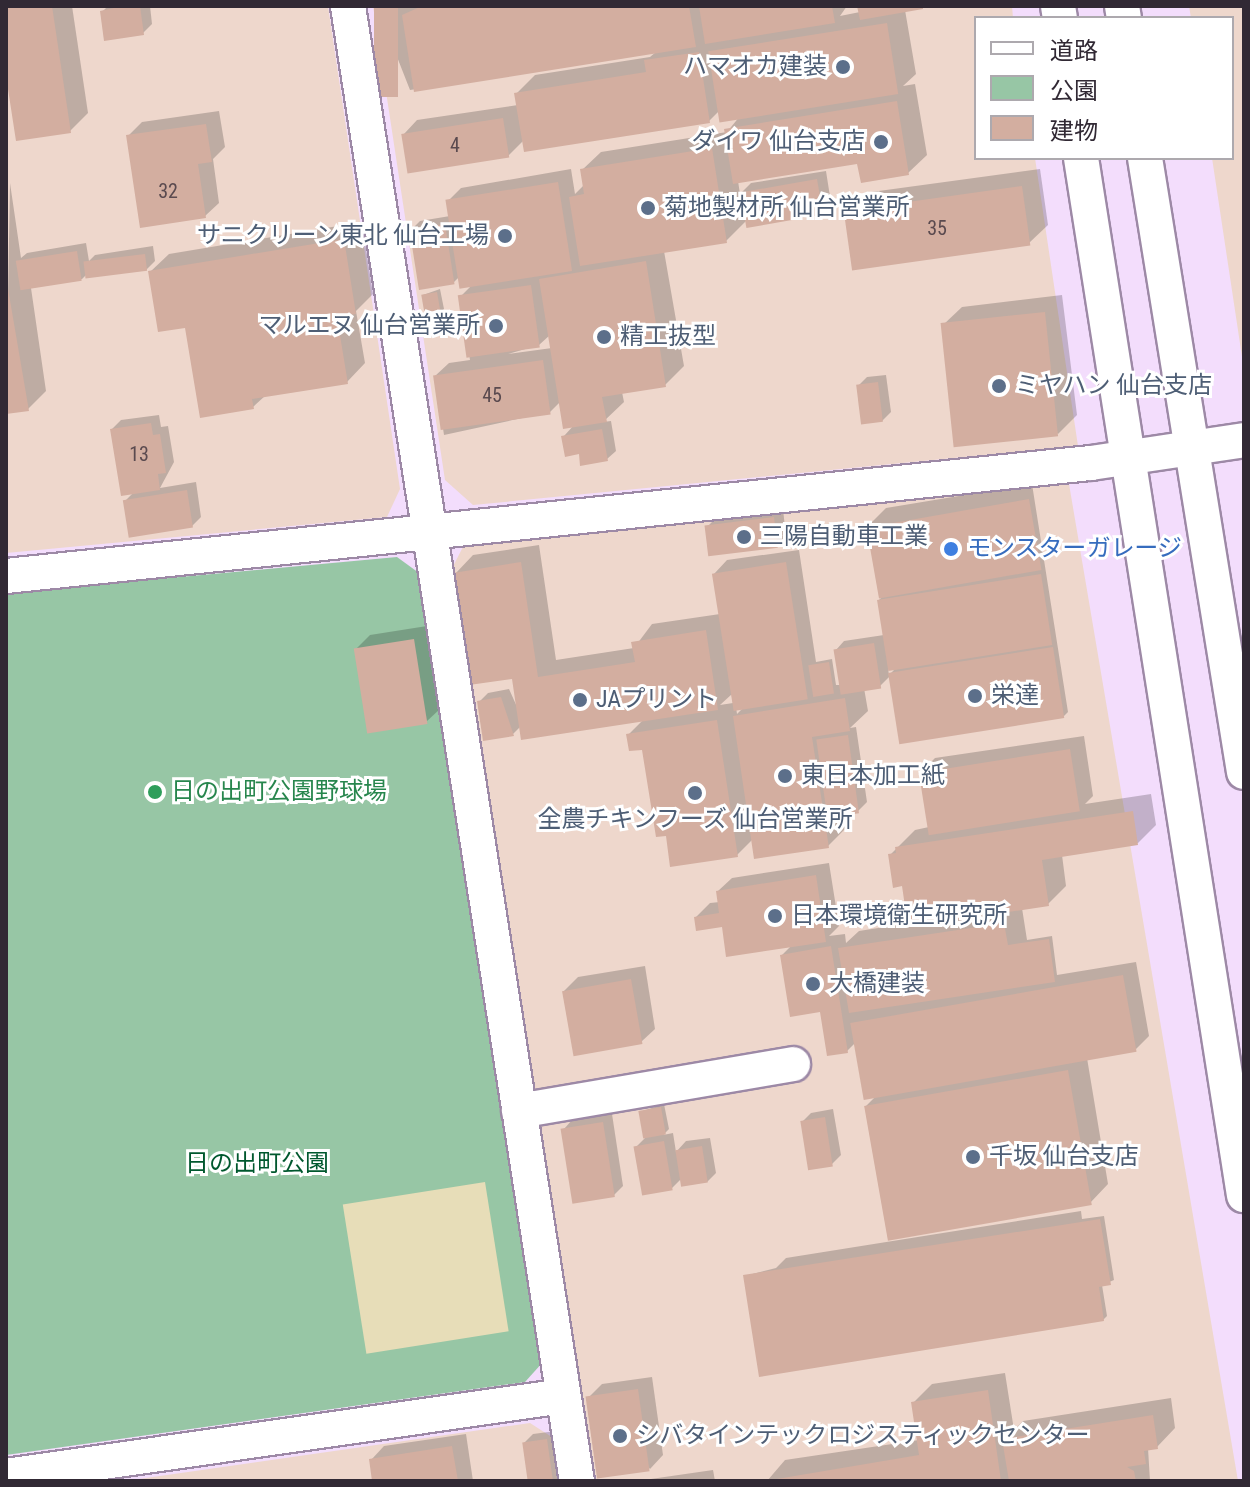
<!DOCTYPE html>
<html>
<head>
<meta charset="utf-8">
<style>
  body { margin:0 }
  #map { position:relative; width:1250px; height:1487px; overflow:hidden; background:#f3ddfc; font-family:"Roboto Condensed","Noto Sans JP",sans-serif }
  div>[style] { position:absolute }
  .commercial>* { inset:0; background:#eed7cc }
  .green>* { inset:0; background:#97c6a5 }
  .sand>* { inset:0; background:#e7ddb8; transform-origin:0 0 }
  .shadow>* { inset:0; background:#0003 }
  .building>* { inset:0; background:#d3aea0; transform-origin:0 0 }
  .roads { filter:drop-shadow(2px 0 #9d89a6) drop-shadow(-2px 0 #9d89a6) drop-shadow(0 2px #9d89a6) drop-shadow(0 -2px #9d89a6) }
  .minor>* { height:34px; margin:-17px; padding:0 17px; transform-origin:17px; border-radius:17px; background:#fff }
  .dots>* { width:22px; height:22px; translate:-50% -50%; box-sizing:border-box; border:4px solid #fff; border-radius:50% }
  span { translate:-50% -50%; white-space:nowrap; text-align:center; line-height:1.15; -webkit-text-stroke:6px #fff; paint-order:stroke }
  .number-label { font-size:20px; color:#5a4a4f }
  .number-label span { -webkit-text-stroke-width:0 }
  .service-label { font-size:24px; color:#4e5e75 }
  .right { translate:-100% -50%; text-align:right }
  .left { translate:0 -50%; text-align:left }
  .shop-label { font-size:24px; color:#366cbe }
  .leisure-label { font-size:24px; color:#27864d }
  .park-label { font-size:24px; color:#00582e }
  .frame { position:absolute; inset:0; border:8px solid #312934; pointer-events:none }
  .legend { position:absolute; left:974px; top:16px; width:260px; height:144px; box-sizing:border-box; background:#fff; border:2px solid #ada9ae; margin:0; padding:10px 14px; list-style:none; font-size:24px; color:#312934 }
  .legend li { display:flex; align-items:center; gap:16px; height:40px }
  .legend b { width:40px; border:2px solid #ada9ae }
</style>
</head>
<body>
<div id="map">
  <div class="commercial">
    <i style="clip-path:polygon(6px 6px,328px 6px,400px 489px,387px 517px,6px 553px)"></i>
    <i style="clip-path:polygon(373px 6px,1012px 6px,1013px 18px,976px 18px,976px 158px,1035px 158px,1078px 446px,473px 505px,445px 480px)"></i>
    <i style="clip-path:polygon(1189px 6px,1244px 6px,1244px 370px,1212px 158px,1232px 158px,1232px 18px,1191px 18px)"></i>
    <i style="clip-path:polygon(1068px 478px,1238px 1481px,590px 1481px,447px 578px,465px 543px)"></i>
    <i style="clip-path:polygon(530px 1423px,558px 1441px,564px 1481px,125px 1481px)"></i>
  </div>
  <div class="green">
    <i style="clip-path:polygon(397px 557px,419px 573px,543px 1362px,525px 1382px,6px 1455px,6px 593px)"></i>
  </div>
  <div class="sand">
    <i style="left:485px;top:1182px;width:151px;height:144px;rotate:81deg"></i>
  </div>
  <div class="shadow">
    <i style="clip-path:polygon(6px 6px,72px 6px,88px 113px,70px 131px,6px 62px)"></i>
    <i style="clip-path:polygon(108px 6px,150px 6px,152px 24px,143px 33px,102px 12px)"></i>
    <i style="clip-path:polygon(evenodd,377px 6px,847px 6px,840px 16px,860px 12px,859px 6px,923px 6px,905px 10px,916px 74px,903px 86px,915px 84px,927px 155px,908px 173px,859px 161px,738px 181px,740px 194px,751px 183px,826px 171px,831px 203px,822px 212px,747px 220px,726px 241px,664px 251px,684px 366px,665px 385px,622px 392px,624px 402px,603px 422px,611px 421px,616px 451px,607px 459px,580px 452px,564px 436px,574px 425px,561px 401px,550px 412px,444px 435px,435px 376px,449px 363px,470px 360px,460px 297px,472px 285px,460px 276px,454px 282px,411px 230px,420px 221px,450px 216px,448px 201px,461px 188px,571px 169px,575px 194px,585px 184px,582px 170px,601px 152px,727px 132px,740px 116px,720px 110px,709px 121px,524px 140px,508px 156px,404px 134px,417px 120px,518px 105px,516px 94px,535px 75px,650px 57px,657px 51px,410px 90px,377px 6px,550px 335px,552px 348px,508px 354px,539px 345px,550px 335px)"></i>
    <i style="clip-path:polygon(219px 111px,225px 147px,213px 159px,219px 203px,205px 216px,128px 136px,142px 122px)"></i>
    <i style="clip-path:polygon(1040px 169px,1048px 225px,1029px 243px,846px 211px,864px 193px)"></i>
    <i style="clip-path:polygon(10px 183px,21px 258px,27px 253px,86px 243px,89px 261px,95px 255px,153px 246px,155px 261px,146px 270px,87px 274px,82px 279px,31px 288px,46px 391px,28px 409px,6px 412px)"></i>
    <i style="clip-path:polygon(362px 222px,373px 294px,356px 311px,365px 363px,347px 382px,266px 395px,253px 407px,150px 272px,169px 254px)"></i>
    <i style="clip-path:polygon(440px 289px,444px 309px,440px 313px,423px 295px)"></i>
    <i style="clip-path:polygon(1062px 295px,1077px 415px,1058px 434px,943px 325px,962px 307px)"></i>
    <i style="clip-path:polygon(886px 375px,891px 412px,882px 421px,858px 386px,867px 377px)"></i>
    <i style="clip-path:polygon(159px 415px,161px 427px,168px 426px,174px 462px,160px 488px,196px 482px,201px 517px,192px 526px,125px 501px,134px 492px,112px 429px,121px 420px)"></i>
    <i style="clip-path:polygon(evenodd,1032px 484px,1068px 712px,1064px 716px,890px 676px,880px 686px,864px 688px,868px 711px,850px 728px,856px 727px,867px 802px,858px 811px,844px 813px,846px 828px,828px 846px,753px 839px,737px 855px,668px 834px,644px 747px,628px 735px,643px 720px,521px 726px,513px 734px,479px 702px,488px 693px,509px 689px,518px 709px,514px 676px,455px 574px,473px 555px,539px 545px,556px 660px,634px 648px,652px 624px,720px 614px,714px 574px,727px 560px,799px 550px,816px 662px,832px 659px,836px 685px,841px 685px,836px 650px,844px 641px,884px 635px,879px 600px,887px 592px,868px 526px,886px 508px,1032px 484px,897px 667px,889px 675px,888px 668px,897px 667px,1032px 484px,732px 694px,733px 703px,720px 705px,732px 694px,1032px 484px,745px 706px,737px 714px,736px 707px,745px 706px)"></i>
    <i style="clip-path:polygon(783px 509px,786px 537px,777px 546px,707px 527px,716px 518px)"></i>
    <i style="clip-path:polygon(427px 626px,440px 709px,426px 722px,356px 649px,370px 635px)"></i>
    <i style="clip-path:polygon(1084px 736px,1093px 796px,1085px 804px,1151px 794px,1156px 825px,1138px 843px,1062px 855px,1066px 886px,1048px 904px,1022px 908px,1027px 940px,1052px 936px,1057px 975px,1136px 962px,1149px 1036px,1135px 1050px,1087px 1058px,1108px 1184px,1090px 1203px,866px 1106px,880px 1092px,856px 1042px,847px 1051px,782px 955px,792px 945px,696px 917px,710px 903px,720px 902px,718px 891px,732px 878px,829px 863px,839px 926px,829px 936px,845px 934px,846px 943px,859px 931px,910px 923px,904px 884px,890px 855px,915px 830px,929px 827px,921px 772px,935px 758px)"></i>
    <i style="clip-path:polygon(645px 966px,655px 1029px,641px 1042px,564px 991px,578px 977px)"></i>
    <i style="clip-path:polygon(664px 1104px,669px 1129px,663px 1135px,673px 1133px,676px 1152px,686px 1141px,710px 1138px,716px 1173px,707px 1182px,681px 1179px,672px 1188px,636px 1147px,645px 1138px,640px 1112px)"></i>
    <i style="clip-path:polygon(833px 1109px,841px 1155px,832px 1164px,802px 1122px,811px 1113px)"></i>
    <i style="clip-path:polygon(612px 1114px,623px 1186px,614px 1195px,564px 1129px,572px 1120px)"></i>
    <i style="clip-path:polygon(1081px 1211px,1082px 1219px,1104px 1216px,1114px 1280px,1102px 1285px,1107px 1316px,1103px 1320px,745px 1276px,776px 1268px,786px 1258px)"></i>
    <i style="clip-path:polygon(1005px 1373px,1014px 1430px,1023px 1421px,1171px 1398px,1175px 1428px,1157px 1447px,1148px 1448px,1150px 1481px,767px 1481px,785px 1460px,919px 1440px,913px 1403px,932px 1384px)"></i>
    <i style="clip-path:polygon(652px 1377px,663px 1455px,650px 1469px,589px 1397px,602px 1384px)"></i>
    <i style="clip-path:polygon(556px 1431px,563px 1481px,529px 1481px,524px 1443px,533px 1434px)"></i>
    <i style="clip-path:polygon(466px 1434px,473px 1481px,374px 1481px,371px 1460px,384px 1446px)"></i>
    <i style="clip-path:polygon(713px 1470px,715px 1481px,637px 1481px)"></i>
  </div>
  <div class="building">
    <i style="clip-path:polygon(6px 6px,52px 6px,71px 133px,16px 141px,6px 76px)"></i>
    <i style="clip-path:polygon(123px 6px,140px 6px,144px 35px,104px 41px,100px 11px)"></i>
    <i style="left:374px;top:6px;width:24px;height:91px"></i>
    <i style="clip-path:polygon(422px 6px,689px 6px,696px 47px,414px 92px,402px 15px)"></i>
    <i style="clip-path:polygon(699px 6px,832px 6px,835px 23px,705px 44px)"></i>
    <i style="clip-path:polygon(857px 6px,923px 6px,923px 9px,860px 20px)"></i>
    <i style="left:887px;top:23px;width:72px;height:181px;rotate:81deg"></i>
    <i style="clip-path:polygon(699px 52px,710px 123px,524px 152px,514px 93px,646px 72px,644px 60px)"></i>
    <i style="clip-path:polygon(897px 101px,909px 175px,861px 183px,857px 164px,733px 184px,724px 129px)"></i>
    <i style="left:503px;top:118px;width:40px;height:103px;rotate:81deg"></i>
    <i style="clip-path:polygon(206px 124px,212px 162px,198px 164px,206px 218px,140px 228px,126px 135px)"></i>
    <i style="clip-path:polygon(712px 148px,727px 243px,580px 266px,569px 197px,584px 194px,580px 169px)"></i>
    <i style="left:817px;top:179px;width:36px;height:78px;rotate:80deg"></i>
    <i style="left:558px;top:182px;width:90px;height:114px;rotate:81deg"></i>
    <i style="left:1022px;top:186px;width:60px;height:180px;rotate:82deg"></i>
    <i style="left:445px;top:224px;width:61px;height:36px;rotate:81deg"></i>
    <i style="clip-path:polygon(344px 239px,356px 314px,337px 317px,348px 384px,252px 399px,254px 409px,200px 418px,185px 328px,158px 332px,148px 271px)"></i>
    <i style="left:77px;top:251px;width:30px;height:62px;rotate:81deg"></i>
    <i style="left:145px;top:254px;width:17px;height:62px;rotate:83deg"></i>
    <i style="clip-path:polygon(646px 261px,666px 387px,602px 397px,607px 422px,563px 429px,539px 279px)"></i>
    <i style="clip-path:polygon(6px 277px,29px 411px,6px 414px)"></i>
    <i style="left:531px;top:285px;width:63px;height:74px;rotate:82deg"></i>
    <i style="left:437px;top:292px;width:23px;height:16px;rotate:80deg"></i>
    <i style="left:1045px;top:312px;width:125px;height:105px;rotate:84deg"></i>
    <i style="left:543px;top:360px;width:55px;height:111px;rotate:82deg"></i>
    <i style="left:878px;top:382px;width:40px;height:22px;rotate:83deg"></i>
    <i style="clip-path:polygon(151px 423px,153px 435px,160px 434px,166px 473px,158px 474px,160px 490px,121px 496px,110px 429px)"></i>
    <i style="clip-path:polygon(602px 429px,608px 461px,580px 466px,579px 454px,565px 457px,561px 436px)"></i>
    <i style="left:187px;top:490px;width:38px;height:65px;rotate:81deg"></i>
    <i style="left:1029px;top:499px;width:72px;height:165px;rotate:80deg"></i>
    <i style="left:774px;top:517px;width:31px;height:70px;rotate:83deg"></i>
    <i style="clip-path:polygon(521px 562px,538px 677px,635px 662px,631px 642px,706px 630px,718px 710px,521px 740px,512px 679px,469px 685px,453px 573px)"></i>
    <i style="left:786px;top:562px;width:139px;height:75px;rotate:81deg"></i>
    <i style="left:1041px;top:574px;width:72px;height:166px;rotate:81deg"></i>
    <i style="left:414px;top:639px;width:86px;height:61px;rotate:81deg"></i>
    <i style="left:874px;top:643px;width:46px;height:41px;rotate:81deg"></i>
    <i style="left:1053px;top:647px;width:72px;height:167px;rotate:81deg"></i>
    <i style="left:829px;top:662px;width:32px;height:21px;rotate:81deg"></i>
    <i style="clip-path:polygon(501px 697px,514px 736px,483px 741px,477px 701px)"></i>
    <i style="clip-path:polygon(845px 698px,850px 731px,812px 737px,829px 848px,754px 859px,733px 716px)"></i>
    <i style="clip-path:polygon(717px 720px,738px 857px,670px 867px,666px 836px,656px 837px,642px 750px,629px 751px,626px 734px)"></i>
    <i style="left:848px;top:735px;width:79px;height:32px;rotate:82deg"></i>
    <i style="left:1070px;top:749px;width:63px;height:153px;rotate:81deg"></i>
    <i style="clip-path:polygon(1133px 811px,1138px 845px,1042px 860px,1049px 906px,908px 927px,902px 886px,893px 888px,888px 854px,896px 853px,895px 847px)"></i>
    <i style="clip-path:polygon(816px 875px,826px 942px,726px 957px,722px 927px,696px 931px,694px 917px,719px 913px,716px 891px)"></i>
    <i style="clip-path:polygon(1004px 923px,1008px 945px,1049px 939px,1055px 982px,849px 1013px,838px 948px)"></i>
    <i style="clip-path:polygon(831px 946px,848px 1053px,827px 1056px,820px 1012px,790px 1017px,780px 955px)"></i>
    <i style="left:1123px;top:975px;width:78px;height:277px;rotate:80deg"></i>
    <i style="left:631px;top:979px;width:66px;height:70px;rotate:80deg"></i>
    <i style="left:1068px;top:1070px;width:137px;height:207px;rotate:80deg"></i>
    <i style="left:661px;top:1107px;width:28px;height:23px;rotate:80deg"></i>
    <i style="left:825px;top:1117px;width:50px;height:25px;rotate:81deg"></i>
    <i style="left:603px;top:1122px;width:76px;height:43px;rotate:81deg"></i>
    <i style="left:664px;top:1141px;width:50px;height:31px;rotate:80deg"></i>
    <i style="left:702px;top:1146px;width:37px;height:27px;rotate:81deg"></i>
    <i style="clip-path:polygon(1100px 1219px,1111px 1285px,1099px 1287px,1104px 1321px,759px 1377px,743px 1275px)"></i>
    <i style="left:638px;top:1389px;width:83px;height:53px;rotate:82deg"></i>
    <i style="clip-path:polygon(988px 1390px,1001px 1481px,765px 1481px,919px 1455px,911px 1402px)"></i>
    <i style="clip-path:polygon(1153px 1415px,1158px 1449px,1144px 1451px,1146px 1464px,1127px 1467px,1134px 1471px,1136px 1481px,1009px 1481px,1002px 1439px)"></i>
    <i style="left:547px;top:1439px;width:42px;height:25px;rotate:82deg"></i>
    <i style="clip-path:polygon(452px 1446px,458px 1481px,372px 1481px,369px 1459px)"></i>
  </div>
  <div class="roads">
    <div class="minor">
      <i style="left:348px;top:6px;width:1493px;rotate:81.18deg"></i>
      <i style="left:1058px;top:6px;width:12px;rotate:81deg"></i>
      <i style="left:1122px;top:6px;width:12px;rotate:81deg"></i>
      <i style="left:1081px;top:158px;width:1050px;rotate:81.07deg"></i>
      <i style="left:1145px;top:158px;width:622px;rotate:80.84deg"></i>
      <i style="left:6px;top:576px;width:1091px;rotate:-5.95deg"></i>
      <i style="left:1091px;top:463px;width:155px;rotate:-8.5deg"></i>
      <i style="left:519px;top:1111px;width:278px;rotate:-9.7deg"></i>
      <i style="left:6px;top:1476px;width:563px;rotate:-8.17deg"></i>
    </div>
  </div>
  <div class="dots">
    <i style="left:843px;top:67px;background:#5c6f8a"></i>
    <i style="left:881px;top:142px;background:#5c6f8a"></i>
    <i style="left:648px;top:208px;background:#5c6f8a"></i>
    <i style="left:505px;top:236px;background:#5c6f8a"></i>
    <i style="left:496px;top:326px;background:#5c6f8a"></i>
    <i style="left:604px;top:337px;background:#5c6f8a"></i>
    <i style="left:999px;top:386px;background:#5c6f8a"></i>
    <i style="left:744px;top:537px;background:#5c6f8a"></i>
    <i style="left:951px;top:549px;background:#3f7fe0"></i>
    <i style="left:975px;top:696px;background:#5c6f8a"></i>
    <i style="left:580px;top:700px;background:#5c6f8a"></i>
    <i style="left:785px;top:776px;background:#5c6f8a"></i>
    <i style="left:155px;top:792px;background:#2e9e5b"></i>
    <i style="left:695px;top:793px;background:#5c6f8a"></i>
    <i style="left:775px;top:916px;background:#5c6f8a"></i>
    <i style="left:813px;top:984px;background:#5c6f8a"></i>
    <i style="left:973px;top:1157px;background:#5c6f8a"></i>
    <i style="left:620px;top:1436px;background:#5c6f8a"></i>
  </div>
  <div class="number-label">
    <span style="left:455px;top:145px">4</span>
    <span style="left:168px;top:191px">32</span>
    <span style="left:937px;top:228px">35</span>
    <span style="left:492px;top:395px">45</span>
    <span style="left:139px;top:454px">13</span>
  </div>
  <div class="service-label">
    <span class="right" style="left:827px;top:67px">ハマオカ建装</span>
    <span class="right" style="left:865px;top:142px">ダイワ 仙台支店</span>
    <span class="left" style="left:664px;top:208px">菊地製材所 仙台営業所</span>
    <span class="right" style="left:489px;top:236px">サニクリーン東北 仙台工場</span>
    <span class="right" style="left:480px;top:326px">マルエヌ 仙台営業所</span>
    <span class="left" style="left:620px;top:337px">精工抜型</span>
    <span class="left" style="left:1015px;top:386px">ミヤハン 仙台支店</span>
    <span class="left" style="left:760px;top:537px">三陽自動車工業</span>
    <span class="left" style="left:991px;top:696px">栄達</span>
    <span class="left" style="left:596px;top:700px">JAプリント</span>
    <span class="left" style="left:801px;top:776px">東日本加工紙</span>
    <span style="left:695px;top:820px">全農チキンフーズ 仙台営業所</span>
    <span class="left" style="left:791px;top:916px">日本環境衛生研究所</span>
    <span class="left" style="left:829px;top:984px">大橋建装</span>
    <span class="left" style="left:989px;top:1157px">千坂 仙台支店</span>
    <span class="left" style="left:636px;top:1436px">シバタインテックロジスティックセンター</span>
  </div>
  <div class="shop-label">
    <span class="left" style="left:967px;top:549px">モンスターガレージ</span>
  </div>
  <div class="leisure-label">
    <span class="left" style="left:171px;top:792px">日の出町公園野球場</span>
  </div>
  <div class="park-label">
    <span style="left:257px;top:1164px">日の出町公園</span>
  </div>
  <div class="frame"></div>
  <ul class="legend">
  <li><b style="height:10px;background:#fff"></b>道路</li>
  <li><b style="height:22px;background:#97c6a5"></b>公園</li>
  <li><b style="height:22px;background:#d3aea0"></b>建物</li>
  </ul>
</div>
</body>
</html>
